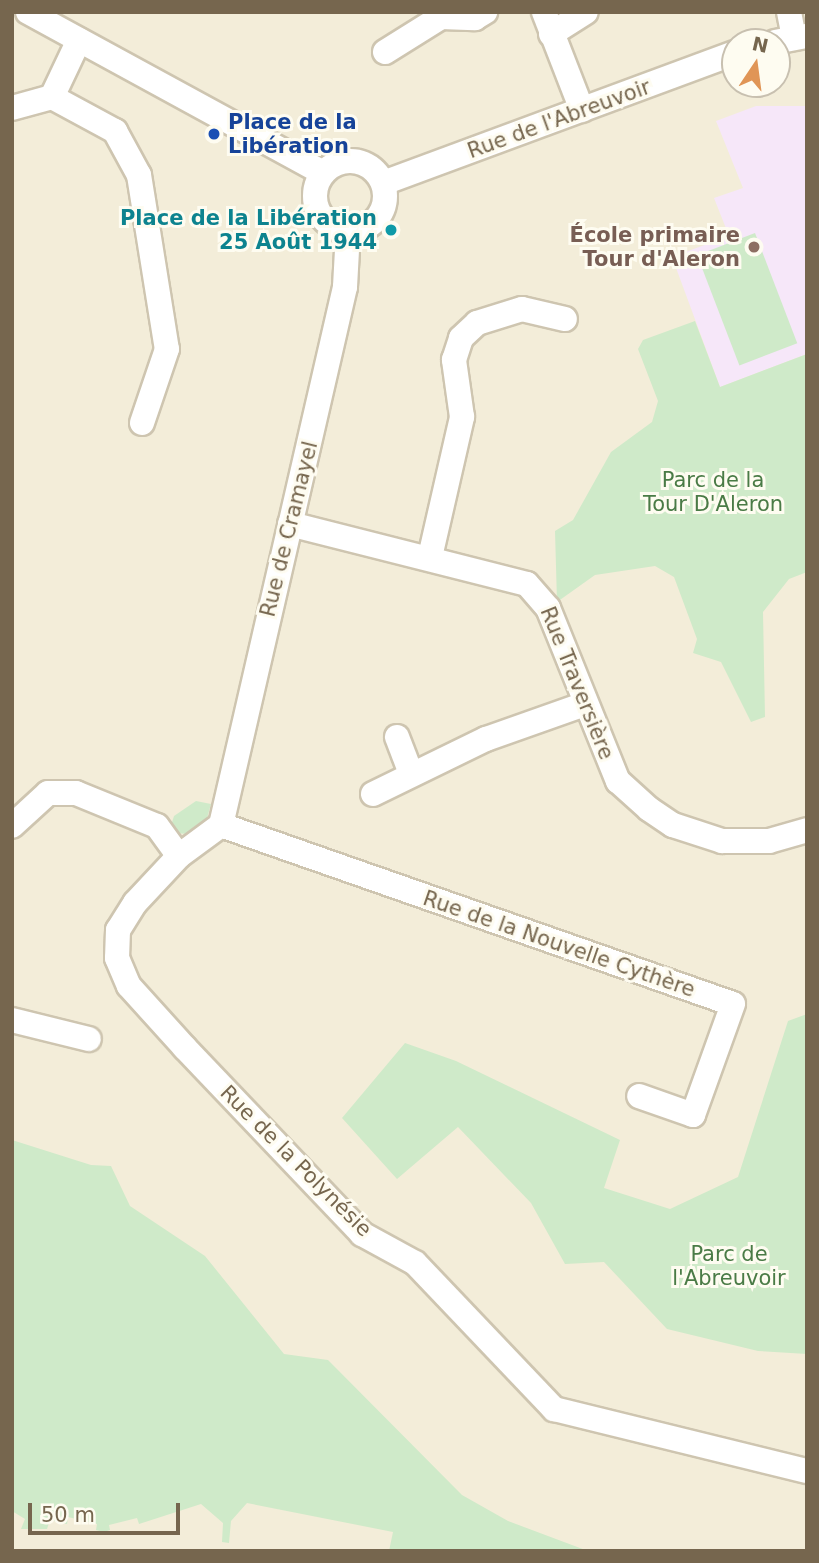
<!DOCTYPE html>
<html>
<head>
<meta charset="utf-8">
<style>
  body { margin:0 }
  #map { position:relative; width:819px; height:1563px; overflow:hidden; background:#fcf9eb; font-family:"DejaVu Sans",sans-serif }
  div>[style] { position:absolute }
  .residential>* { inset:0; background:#f3edd9 }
  .education>* { inset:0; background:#f6e7f9 }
  .green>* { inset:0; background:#cfeac9; transform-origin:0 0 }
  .roads { filter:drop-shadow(2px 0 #cec5b0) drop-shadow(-2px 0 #cec5b0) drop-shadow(0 2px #cec5b0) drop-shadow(0 -2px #cec5b0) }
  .street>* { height:24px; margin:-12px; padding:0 12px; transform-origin:12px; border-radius:12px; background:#fff }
  .street>.ring { margin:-12px; padding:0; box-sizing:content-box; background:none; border:24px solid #fff; border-radius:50% }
  .dots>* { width:19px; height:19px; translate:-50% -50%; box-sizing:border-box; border:4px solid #fefcf1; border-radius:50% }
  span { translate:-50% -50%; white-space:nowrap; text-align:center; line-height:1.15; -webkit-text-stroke:6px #fefcf1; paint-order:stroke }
  .street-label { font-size:21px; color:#76664e }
  .transit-label { font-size:21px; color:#164399; font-weight:700 }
  .left { translate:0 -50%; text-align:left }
  .culture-label { font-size:21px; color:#0d838f; font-weight:700 }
  .right { translate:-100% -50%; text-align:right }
  .education-label { font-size:21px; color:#785e54; font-weight:700 }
  .park-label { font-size:21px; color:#4a7b46 }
  .frame { position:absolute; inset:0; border:14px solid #76664e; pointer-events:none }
  .north { position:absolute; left:721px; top:28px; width:70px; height:70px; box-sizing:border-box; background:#fefcf1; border:2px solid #c8c0b0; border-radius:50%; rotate:13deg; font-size:19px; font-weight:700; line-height:28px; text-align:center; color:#76664e }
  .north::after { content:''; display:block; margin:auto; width:24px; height:32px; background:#e09556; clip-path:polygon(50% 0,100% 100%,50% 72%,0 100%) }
  .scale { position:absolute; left:28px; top:1503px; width:152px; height:32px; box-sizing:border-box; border:4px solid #76664e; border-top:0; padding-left:9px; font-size:21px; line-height:24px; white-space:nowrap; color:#76664e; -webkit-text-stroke:5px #fefcf1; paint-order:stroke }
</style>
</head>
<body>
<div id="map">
  <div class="residential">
    <i style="clip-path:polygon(evenodd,12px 12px,807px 12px,807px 1551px,12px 1551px,12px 12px,735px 42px,777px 42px,777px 84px,735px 84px,735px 42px)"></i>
  </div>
  <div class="education">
    <i style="clip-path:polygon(756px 106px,807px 106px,807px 354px,720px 387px,672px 257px,729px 236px,714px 198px,743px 188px,716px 121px)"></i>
  </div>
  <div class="green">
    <i style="left:755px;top:233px;width:118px;height:62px;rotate:69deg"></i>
    <i style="clip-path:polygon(695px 321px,720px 387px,807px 354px,807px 572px,789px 579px,763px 612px,765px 717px,751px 722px,721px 662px,693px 653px,697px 639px,674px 577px,655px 566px,595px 575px,557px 602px,555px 531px,573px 520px,611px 452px,652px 422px,658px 401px,638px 349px,643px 340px)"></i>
    <i style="clip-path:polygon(196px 801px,211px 804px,206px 822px,188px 834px,173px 833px,170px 829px,174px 816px)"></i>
    <i style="clip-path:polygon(807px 1014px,807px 1354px,758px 1351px,667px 1329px,604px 1262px,565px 1264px,531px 1203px,458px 1127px,397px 1179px,342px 1118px,405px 1043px,456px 1061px,620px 1140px,604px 1188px,670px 1209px,738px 1177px,788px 1021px)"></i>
    <i style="clip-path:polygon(12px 1140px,91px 1165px,111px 1166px,130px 1206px,205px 1256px,284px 1354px,328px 1360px,462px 1495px,508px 1521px,588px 1551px,389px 1551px,393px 1532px,247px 1503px,231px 1521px,229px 1543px,222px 1542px,223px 1523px,201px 1504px,139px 1524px,137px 1518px,109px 1525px,110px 1530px,104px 1532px,96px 1530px,97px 1524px,68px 1517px,67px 1524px,50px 1520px,47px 1529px,21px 1529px,25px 1519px,12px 1511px)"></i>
  </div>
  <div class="roads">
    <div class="street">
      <i style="left:28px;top:12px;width:336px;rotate:28.6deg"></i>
      <i style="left:544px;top:12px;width:105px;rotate:68.8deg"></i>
      <i style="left:789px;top:12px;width:25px;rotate:79deg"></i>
      <i style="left:551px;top:34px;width:41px;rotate:-32.2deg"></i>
      <i style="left:775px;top:42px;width:33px;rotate:-11deg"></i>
      <i style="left:385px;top:52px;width:66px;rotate:-32deg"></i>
      <i style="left:441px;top:17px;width:34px;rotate:2deg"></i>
      <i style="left:475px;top:18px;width:12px;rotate:-31deg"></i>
      <i style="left:52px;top:97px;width:72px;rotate:28.4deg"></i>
      <i style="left:115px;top:131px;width:50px;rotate:61.4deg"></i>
      <i style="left:139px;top:175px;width:176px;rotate:80.9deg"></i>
      <i style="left:167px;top:349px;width:78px;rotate:108.7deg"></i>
      <i style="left:12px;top:108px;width:41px;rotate:-15.4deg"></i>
      <i style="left:52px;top:97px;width:63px;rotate:-64.7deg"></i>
      <i class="ring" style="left:315px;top:161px;width:46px;height:46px"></i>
      <i style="left:383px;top:183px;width:375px;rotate:-20.3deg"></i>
      <i style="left:290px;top:524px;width:244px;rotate:14.2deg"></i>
      <i style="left:527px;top:584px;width:32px;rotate:49deg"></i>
      <i style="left:548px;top:608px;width:187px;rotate:68deg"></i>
      <i style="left:618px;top:781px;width:42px;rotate:42.1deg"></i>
      <i style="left:649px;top:809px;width:29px;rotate:34deg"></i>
      <i style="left:673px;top:825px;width:52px;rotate:18.1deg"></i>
      <i style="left:722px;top:841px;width:47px"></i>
      <i style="left:769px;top:841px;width:40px;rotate:-16deg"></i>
      <i style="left:430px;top:557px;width:144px;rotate:-77.1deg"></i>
      <i style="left:462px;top:417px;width:58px;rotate:-98deg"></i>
      <i style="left:454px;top:360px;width:23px;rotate:-72deg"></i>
      <i style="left:461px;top:338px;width:22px;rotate:-43deg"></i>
      <i style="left:477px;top:323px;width:47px;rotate:-17.3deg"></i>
      <i style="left:522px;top:309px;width:44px;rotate:13.1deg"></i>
      <i style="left:397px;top:737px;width:40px;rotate:69deg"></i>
      <i style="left:373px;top:794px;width:126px;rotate:-26deg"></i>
      <i style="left:486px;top:739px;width:105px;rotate:-19.5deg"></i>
      <i style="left:221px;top:825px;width:52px;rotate:143.6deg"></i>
      <i style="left:179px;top:856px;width:64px;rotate:133.1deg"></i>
      <i style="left:135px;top:903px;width:32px;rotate:122deg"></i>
      <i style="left:118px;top:930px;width:28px;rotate:92deg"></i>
      <i style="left:117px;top:958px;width:30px;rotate:67deg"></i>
      <i style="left:129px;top:986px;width:84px;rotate:47.9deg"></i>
      <i style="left:185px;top:1048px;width:257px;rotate:46.4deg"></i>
      <i style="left:362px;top:1234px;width:60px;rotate:28.7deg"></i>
      <i style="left:415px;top:1263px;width:202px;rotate:46.4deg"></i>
      <i style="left:554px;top:1409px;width:260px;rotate:13.8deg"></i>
      <i style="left:221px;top:825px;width:542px;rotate:19.27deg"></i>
      <i style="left:733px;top:1004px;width:118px;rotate:109.8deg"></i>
      <i style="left:693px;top:1115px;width:57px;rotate:-160.6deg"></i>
      <i style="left:221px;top:825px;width:552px;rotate:-77.02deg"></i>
      <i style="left:345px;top:287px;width:55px;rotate:-86.9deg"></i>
      <i style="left:12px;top:826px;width:49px;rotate:-42.5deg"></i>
      <i style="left:48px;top:793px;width:28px"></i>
      <i style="left:76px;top:793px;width:87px;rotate:22.2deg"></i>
      <i style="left:157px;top:826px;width:37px;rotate:54deg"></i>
      <i style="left:12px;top:1020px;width:79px;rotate:13.9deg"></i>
    </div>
  </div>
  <div class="dots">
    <i style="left:214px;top:134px;background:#1a4fb4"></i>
    <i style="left:391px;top:230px;background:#0f9aa8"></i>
    <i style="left:754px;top:247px;background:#8d6e63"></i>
  </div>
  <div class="street-label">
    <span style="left:559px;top:119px;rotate:-20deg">Rue de l'Abreuvoir</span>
    <span style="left:289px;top:529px;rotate:-76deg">Rue de Cramayel</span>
    <span style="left:577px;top:683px;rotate:68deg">Rue Traversière</span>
    <span style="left:559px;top:944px;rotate:19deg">Rue de la Nouvelle Cythère</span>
    <span style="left:296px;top:1161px;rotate:45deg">Rue de la Polynésie</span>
  </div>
  <div class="transit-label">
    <span class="left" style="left:228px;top:134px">Place de la<br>Libération</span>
  </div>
  <div class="culture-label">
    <span class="right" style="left:377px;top:230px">Place de la Libération<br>25 Août 1944</span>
  </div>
  <div class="education-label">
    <span class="right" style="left:740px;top:247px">École primaire<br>Tour d'Aleron</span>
  </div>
  <div class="park-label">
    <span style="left:713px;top:492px">Parc de la<br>Tour D'Aleron</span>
    <span style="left:729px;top:1266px">Parc de<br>l'Abreuvoir</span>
  </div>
  <div class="frame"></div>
  <div class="north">N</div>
  <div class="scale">50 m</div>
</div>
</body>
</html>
